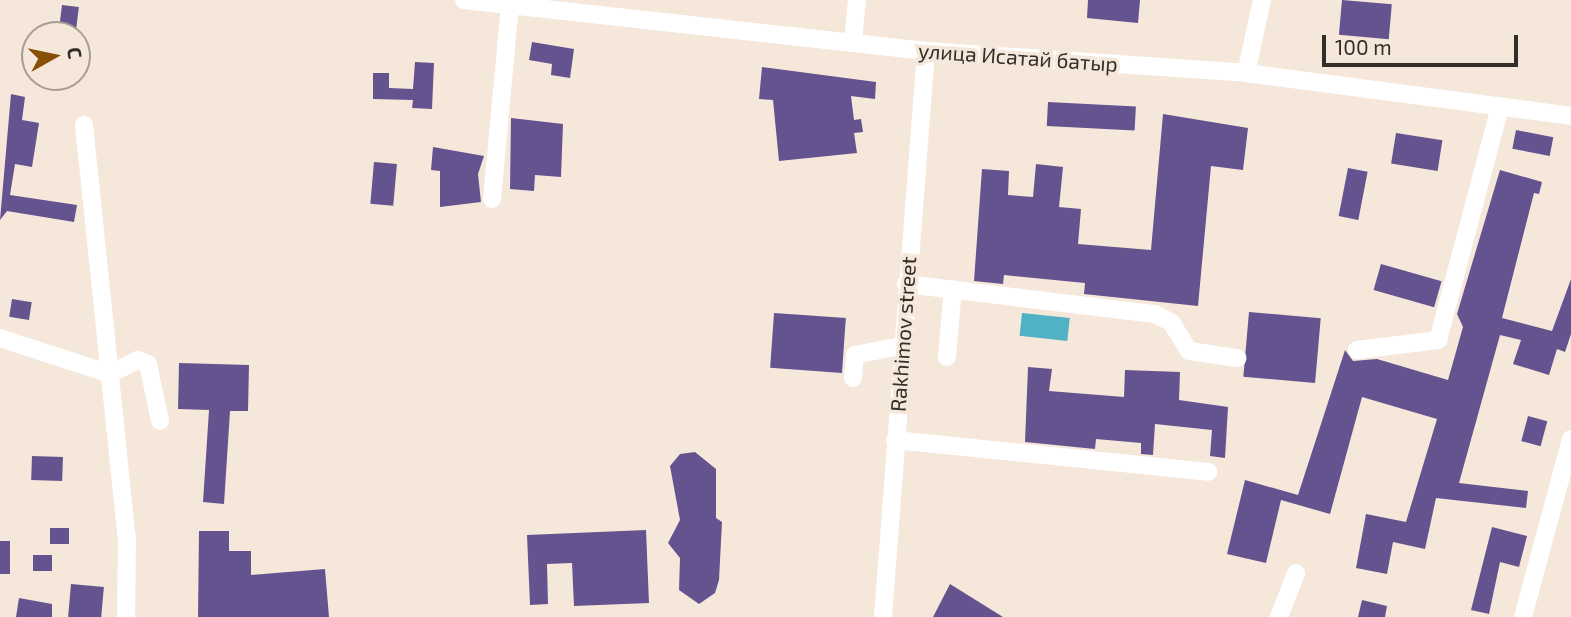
<!DOCTYPE html>
<html>
<head>
<meta charset="utf-8">
<style>
  body { margin:0 }
  #map { position:relative; width:1571px; height:617px; overflow:hidden; background:#f5e7da; font-family:"Exo 2",sans-serif }
  div>[style] { position:absolute }
  .water>* { inset:0; background:#50b2c3; transform-origin:0 0 }
  .building>* { inset:0; background:#65538f; transform-origin:0 0 }
  .minor>* { height:18px; margin:-9px; padding:0 9px; transform-origin:9px; border-radius:9px; background:#fff }
  span { translate:-50% -50%; white-space:nowrap; text-align:center; line-height:1.15; -webkit-text-stroke:7px #f5e7da; paint-order:stroke }
  .street-label { font-size:21px; color:#332e29 }
  .north { position:absolute; left:21px; top:21px; width:70px; height:70px; box-sizing:border-box; background:#f5e7da; border:2px solid #a79d93; border-radius:50%; rotate:81deg; font-size:19px; font-weight:700; line-height:28px; text-align:center; color:#332e29 }
  .north::after { content:''; display:block; margin:auto; width:24px; height:32px; background:#884e06; clip-path:polygon(50% 0,100% 100%,50% 72%,0 100%) }
  .scale { position:absolute; left:1322px; top:35px; width:196px; height:32px; box-sizing:border-box; border:4px solid #332e29; border-top:0; padding-left:9px; font-size:21px; line-height:24px; white-space:nowrap; color:#332e29; -webkit-text-stroke:5px #f5e7da; paint-order:stroke }
</style>
</head>
<body>
<div id="map">
  <div class="water">
    <i style="left:1022px;top:313px;width:48px;height:23px;rotate:6deg"></i>
  </div>
  <div class="building">
    <i style="clip-path:polygon(1088px 0,1140px 0,1138px 23px,1087px 18px)"></i>
    <i style="left:1342px;top:0;width:50px;height:35px;rotate:5deg"></i>
    <i style="left:62px;top:5px;width:17px;height:30px;rotate:7deg"></i>
    <i style="clip-path:polygon(532px 42px,574px 49px,570px 78px,551px 75px,552px 64px,529px 60px)"></i>
    <i style="clip-path:polygon(415px 62px,434px 63px,432px 109px,412px 108px,413px 100px,373px 99px,373px 73px,389px 73px,389px 88px,413px 89px)"></i>
    <i style="clip-path:polygon(762px 67px,876px 82px,875px 99px,851px 96px,854px 120px,861px 119px,863px 132px,854px 133px,857px 153px,779px 161px,773px 100px,759px 99px)"></i>
    <i style="clip-path:polygon(11px 94px,25px 97px,22px 120px,39px 123px,32px 167px,15px 164px,10px 195px,77px 205px,74px 222px,7px 211px,0 220px)"></i>
    <i style="left:1048px;top:102px;width:88px;height:24px;rotate:3deg"></i>
    <i style="clip-path:polygon(1163px 114px,1248px 128px,1243px 170px,1211px 166px,1198px 306px,1084px 294px,1085px 283px,1004px 275px,1003px 284px,974px 281px,982px 169px,1009px 171px,1008px 195px,1033px 197px,1036px 164px,1063px 167px,1059px 207px,1081px 209px,1078px 244px,1151px 250px)"></i>
    <i style="clip-path:polygon(511px 118px,563px 124px,561px 177px,535px 175px,534px 191px,510px 189px)"></i>
    <i style="left:1516px;top:130px;width:38px;height:19px;rotate:11deg"></i>
    <i style="left:1396px;top:133px;width:47px;height:31px;rotate:9deg"></i>
    <i style="clip-path:polygon(433px 147px,484px 156px,478px 174px,481px 202px,440px 207px,440px 171px,431px 170px)"></i>
    <i style="left:374px;top:162px;width:23px;height:42px;rotate:5deg"></i>
    <i style="left:1348px;top:168px;width:20px;height:49px;rotate:11deg"></i>
    <i style="clip-path:polygon(1500px 170px,1542px 182px,1539px 194px,1534px 193px,1502px 318px,1552px 331px,1571px 279px,1571px 334px,1565px 352px,1557px 349px,1549px 375px,1513px 364px,1521px 340px,1500px 335px,1459px 483px,1528px 491px,1526px 508px,1436px 498px,1425px 549px,1393px 542px,1387px 574px,1356px 568px,1366px 514px,1406px 522px,1437px 419px,1362px 397px,1330px 514px,1281px 500px,1266px 563px,1227px 554px,1245px 480px,1298px 495px,1345px 350px,1353px 361px,1377px 359px,1448px 380px,1463px 327px,1457px 314px)"></i>
    <i style="left:1381px;top:264px;width:63px;height:27px;rotate:16deg"></i>
    <i style="left:12px;top:299px;width:20px;height:18px;rotate:9deg"></i>
    <i style="left:1249px;top:312px;width:72px;height:65px;rotate:5deg"></i>
    <i style="left:774px;top:313px;width:72px;height:55px;rotate:4deg"></i>
    <i style="clip-path:polygon(179px 363px,249px 365px,248px 411px,230px 411px,224px 504px,203px 502px,209px 410px,178px 409px)"></i>
    <i style="clip-path:polygon(1028px 367px,1052px 369px,1049px 391px,1124px 397px,1125px 370px,1180px 372px,1179px 400px,1228px 407px,1225px 458px,1210px 456px,1212px 430px,1155px 424px,1153px 455px,1141px 454px,1141px 443px,1096px 439px,1095px 449px,1025px 442px)"></i>
    <i style="left:1528px;top:416px;width:20px;height:26px;rotate:15deg"></i>
    <i style="clip-path:polygon(695px 452px,716px 469px,716px 518px,722px 522px,719px 580px,715px 593px,699px 604px,679px 590px,680px 558px,668px 543px,680px 520px,670px 466px,680px 454px)"></i>
    <i style="left:32px;top:456px;width:31px;height:24px;rotate:2deg"></i>
    <i style="clip-path:polygon(1492px 527px,1527px 536px,1519px 567px,1500px 562px,1489px 614px,1471px 610px)"></i>
    <i style="left:50px;top:528px;width:19px;height:16px"></i>
    <i style="clip-path:polygon(646px 530px,649px 603px,574px 606px,572px 563px,547px 564px,548px 604px,530px 605px,527px 535px)"></i>
    <i style="clip-path:polygon(199px 531px,229px 531px,229px 551px,251px 551px,251px 575px,325px 569px,329px 617px,198px 617px)"></i>
    <i style="left:0;top:541px;width:10px;height:33px"></i>
    <i style="left:33px;top:555px;width:19px;height:16px"></i>
    <i style="left:71px;top:584px;width:33px;height:33px;rotate:5deg"></i>
    <i style="clip-path:polygon(950px 584px,1003px 617px,933px 617px)"></i>
    <i style="clip-path:polygon(19px 598px,52px 604px,52px 617px,16px 617px)"></i>
    <i style="clip-path:polygon(1362px 600px,1387px 606px,1385px 617px,1358px 617px)"></i>
  </div>
  <div class="minor">
    <i style="left:464px;top:0;width:465px;rotate:6.3deg"></i>
    <i style="left:926px;top:51px;width:321px;rotate:3.9deg"></i>
    <i style="left:1246px;top:73px;width:328px;rotate:7.5deg"></i>
    <i style="left:853px;top:43px;width:43px;rotate:-84.7deg"></i>
    <i style="left:1246px;top:73px;width:75px;rotate:-77.6deg"></i>
    <i style="left:84px;top:125px;width:415px;rotate:84.1deg"></i>
    <i style="left:127px;top:538px;width:79px;rotate:90.7deg"></i>
    <i style="left:492px;top:199px;width:195px;rotate:-84.7deg"></i>
    <i style="left:906px;top:284px;width:251px;rotate:6.9deg"></i>
    <i style="left:1155px;top:314px;width:18px;rotate:27deg"></i>
    <i style="left:1171px;top:322px;width:34px;rotate:58deg"></i>
    <i style="left:1189px;top:351px;width:49px;rotate:8.3deg"></i>
    <i style="left:0;top:338px;width:116px;rotate:18.1deg"></i>
    <i style="left:110px;top:374px;width:31px;rotate:-27deg"></i>
    <i style="left:138px;top:360px;width:11px;rotate:22deg"></i>
    <i style="left:148px;top:364px;width:58px;rotate:78.1deg"></i>
    <i style="left:1357px;top:350px;width:82px;rotate:-7deg"></i>
    <i style="left:1438px;top:340px;width:241px;rotate:-75.1deg"></i>
    <i style="left:947px;top:357px;width:68px;rotate:-85deg"></i>
    <i style="left:853px;top:378px;width:23px;rotate:-85deg"></i>
    <i style="left:855px;top:355px;width:46px;rotate:-11.3deg"></i>
    <i style="left:895px;top:440px;width:315px;rotate:5.8deg"></i>
    <i style="left:883px;top:617px;width:568px;rotate:-85.66deg"></i>
    <i style="left:1279px;top:617px;width:47px;rotate:-68.9deg"></i>
    <i style="left:1523px;top:617px;width:184px;rotate:-74.9deg"></i>
  </div>
  <div class="street-label">
    <span style="left:1018px;top:57px;rotate:4deg">улица Исатай батыр</span>
    <span style="left:903px;top:334px;rotate:-86deg">Rakhimov street</span>
  </div>
  <div class="north">С</div>
  <div class="scale">100 m</div>
</div>
</body>
</html>
